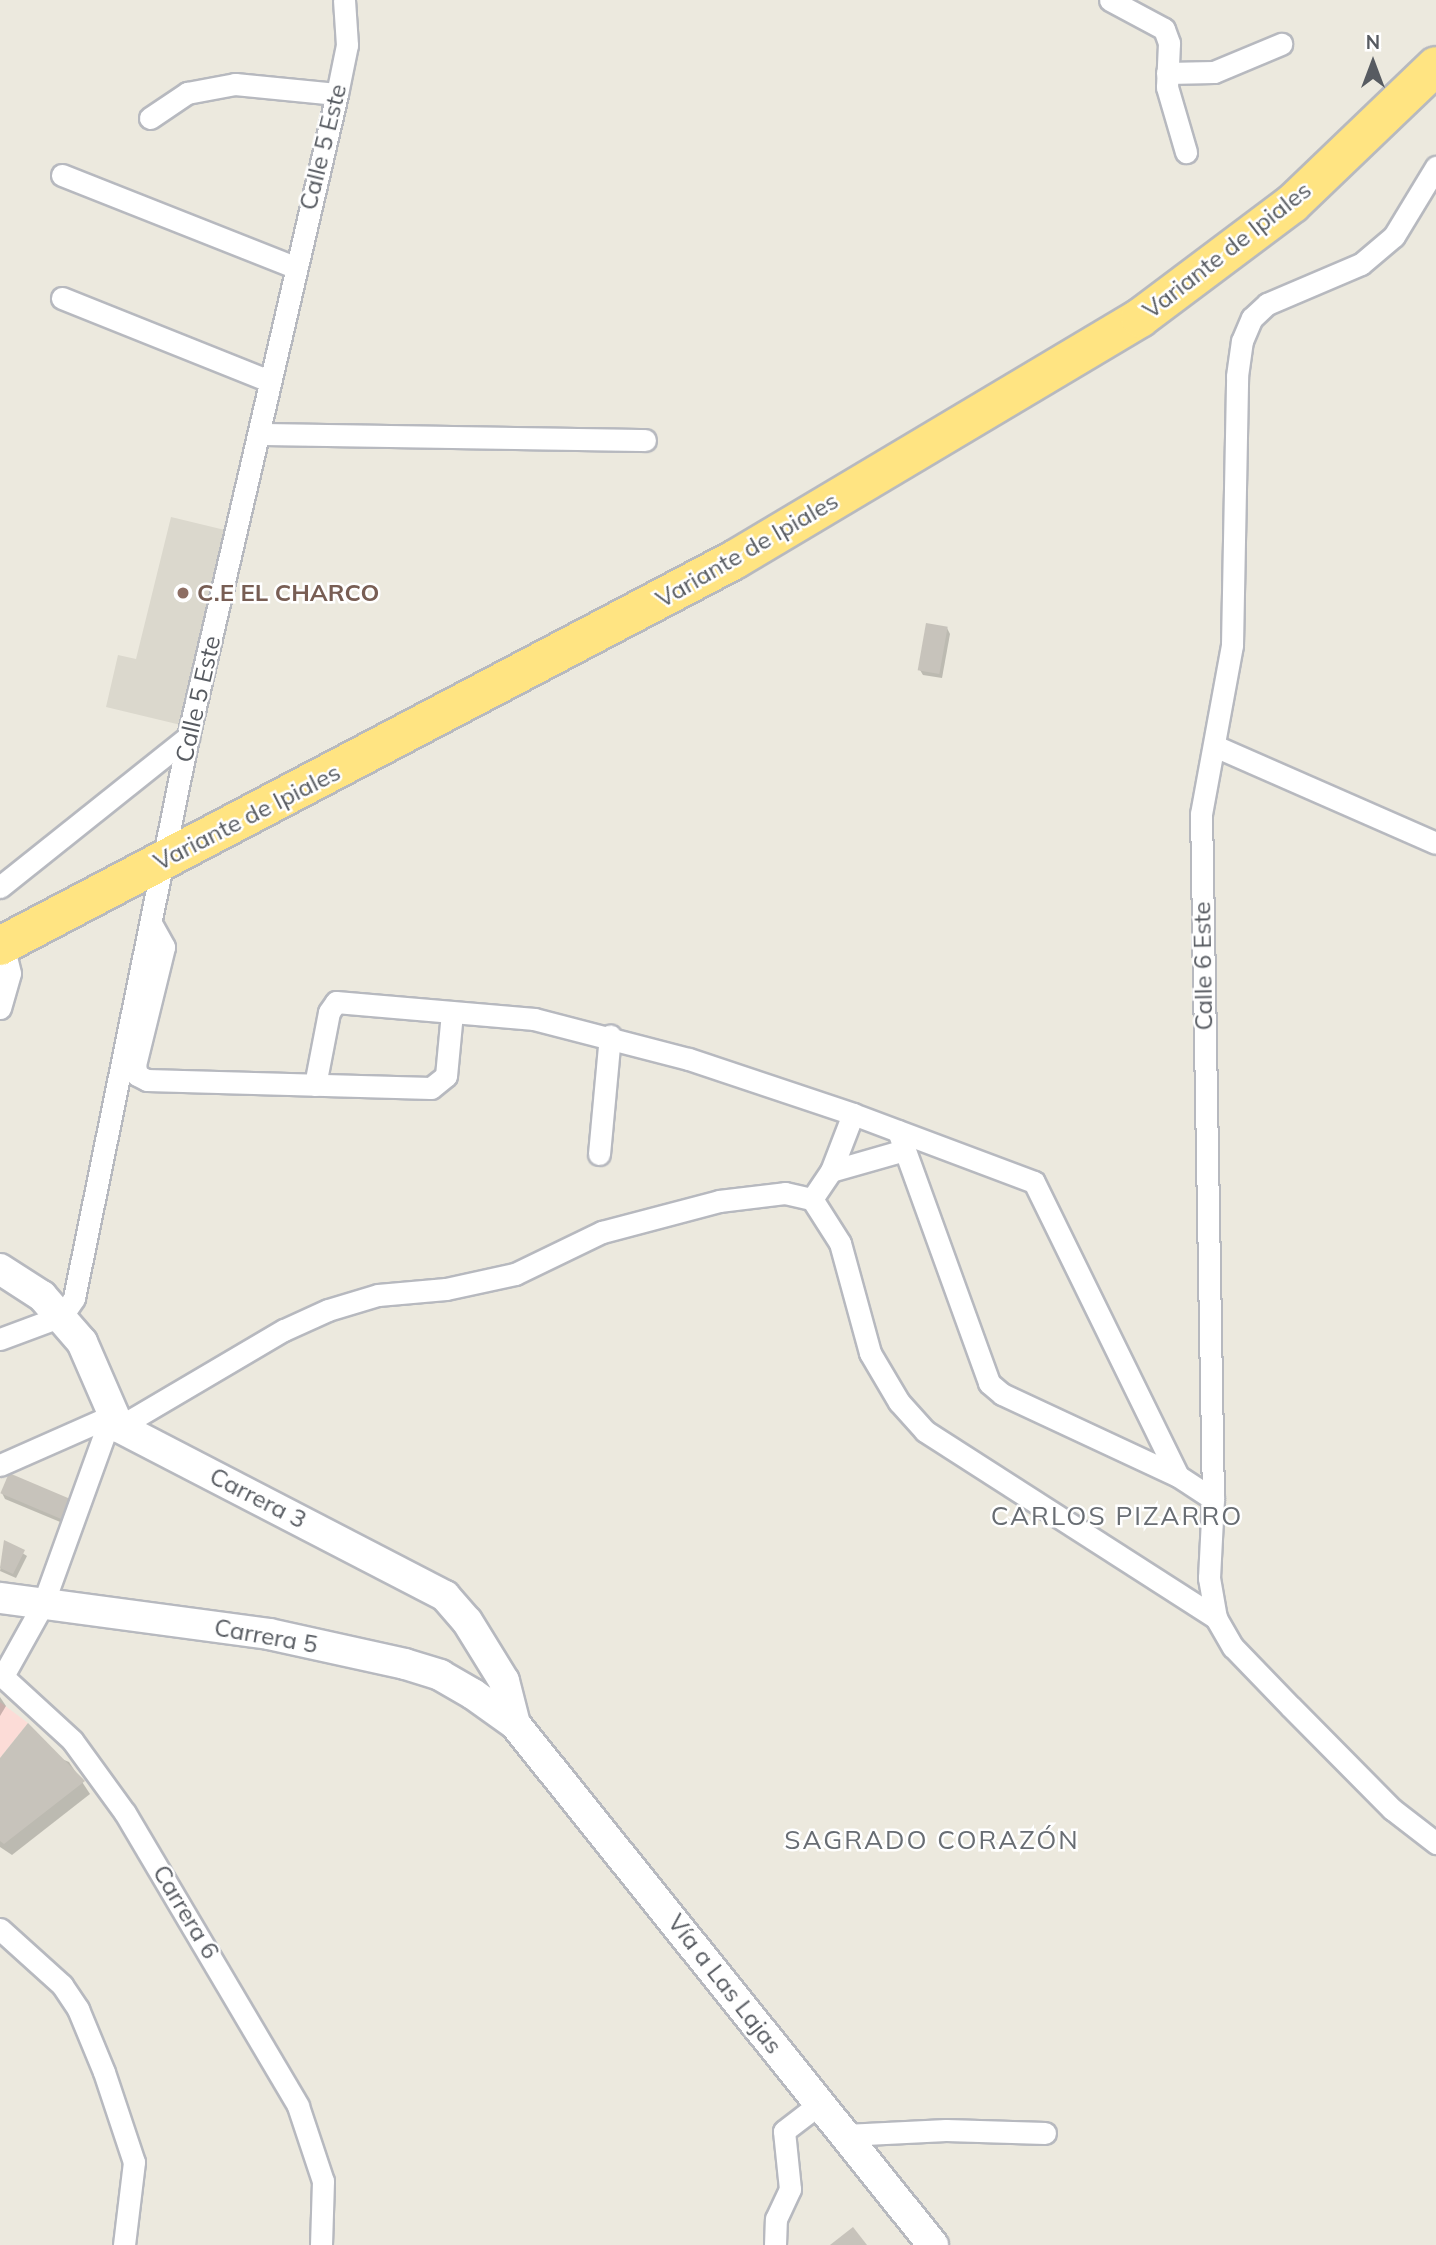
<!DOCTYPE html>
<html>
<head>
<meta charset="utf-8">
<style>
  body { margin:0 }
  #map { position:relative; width:1436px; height:2245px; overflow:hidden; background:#ece9de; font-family:Mulish,sans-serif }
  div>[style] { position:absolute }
  .education>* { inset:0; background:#dbd8cd }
  .medical>* { inset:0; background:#fcdcd7 }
  .shadow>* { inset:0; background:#0003 }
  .building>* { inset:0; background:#c7c3bb; transform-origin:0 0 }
  .roads { filter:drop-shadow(2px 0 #b7b9bf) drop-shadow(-2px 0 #b7b9bf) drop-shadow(0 2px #b7b9bf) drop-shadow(0 -2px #b7b9bf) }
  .street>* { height:21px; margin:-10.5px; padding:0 10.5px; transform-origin:10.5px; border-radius:10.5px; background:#fff }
  .secondary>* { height:30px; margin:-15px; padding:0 15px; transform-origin:15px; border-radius:15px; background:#fff }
  .highway>* { height:38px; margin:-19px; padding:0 19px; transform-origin:19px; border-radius:19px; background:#ffe482 }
  .dots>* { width:19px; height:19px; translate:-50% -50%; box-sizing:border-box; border:4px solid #fff; border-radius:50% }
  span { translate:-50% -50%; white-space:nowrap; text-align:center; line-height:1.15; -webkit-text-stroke:5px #fff; paint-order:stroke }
  .street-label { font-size:24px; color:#575b61 }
  .education-label { font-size:24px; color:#785e54; font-weight:700 }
  .left { translate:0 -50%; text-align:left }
  .neighbourhood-label { font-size:26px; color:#686d73; letter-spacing:2px }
  .north { position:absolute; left:1338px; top:28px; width:70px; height:70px; -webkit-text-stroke:5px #fff; paint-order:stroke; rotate:0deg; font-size:19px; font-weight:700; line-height:28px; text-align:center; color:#575b61 }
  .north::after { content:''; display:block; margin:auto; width:24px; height:32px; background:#575b61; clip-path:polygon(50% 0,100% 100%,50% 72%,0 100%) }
</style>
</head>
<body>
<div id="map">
  <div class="education">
    <i style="clip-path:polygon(171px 517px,229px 531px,181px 725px,106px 707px,118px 655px,136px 659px)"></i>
  </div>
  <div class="medical">
    <i style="clip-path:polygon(0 1702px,28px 1723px,0 1758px)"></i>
  </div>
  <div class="shadow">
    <i style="clip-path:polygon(947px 628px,950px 634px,942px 678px,923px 675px,920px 670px)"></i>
    <i style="clip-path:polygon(2px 1493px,69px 1501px,65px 1524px,5px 1499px)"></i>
    <i style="clip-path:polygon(5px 1542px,27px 1556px,16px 1578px,0 1571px)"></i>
    <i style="clip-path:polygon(0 1697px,6px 1706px,0 1716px)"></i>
    <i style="clip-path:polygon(57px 1757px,69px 1762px,90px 1794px,12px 1855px,0 1847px,0 1761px)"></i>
  </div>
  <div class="building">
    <i style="left:926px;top:623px;width:22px;height:48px;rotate:10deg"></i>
    <i style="left:9px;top:1473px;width:66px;height:22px;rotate:23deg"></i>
    <i style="clip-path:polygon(4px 1540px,25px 1550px,13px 1574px,0 1568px)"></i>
    <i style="clip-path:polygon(28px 1723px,85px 1781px,4px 1844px,0 1841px,0 1758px)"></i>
    <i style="clip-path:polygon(853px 2227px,867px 2245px,830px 2245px)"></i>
  </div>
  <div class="roads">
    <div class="street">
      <i style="left:1110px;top:0;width:61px;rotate:28.2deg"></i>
      <i style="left:1164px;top:29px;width:15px;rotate:70deg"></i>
      <i style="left:1169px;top:43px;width:44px;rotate:92.6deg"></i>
      <i style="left:1167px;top:87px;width:68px;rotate:73.7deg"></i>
      <i style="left:1167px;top:73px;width:47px;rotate:-1.2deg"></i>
      <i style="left:1214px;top:72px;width:73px;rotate:-22.7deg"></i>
      <i style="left:150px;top:118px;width:45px;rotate:-34deg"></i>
      <i style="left:187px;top:93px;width:49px;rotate:-10.6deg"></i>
      <i style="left:235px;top:84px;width:102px;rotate:5.6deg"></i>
      <i style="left:62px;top:175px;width:250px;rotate:21.6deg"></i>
      <i style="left:62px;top:298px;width:224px;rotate:21.8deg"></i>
      <i style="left:259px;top:434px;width:386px;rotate:0.9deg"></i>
      <i style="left:1215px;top:746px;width:241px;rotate:23.7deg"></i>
      <i style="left:0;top:887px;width:241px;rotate:-38.6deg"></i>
      <i style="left:152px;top:925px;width:25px;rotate:61deg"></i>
      <i style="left:164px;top:947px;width:122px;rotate:103.8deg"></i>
      <i style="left:135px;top:1065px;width:10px;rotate:79deg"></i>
      <i style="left:137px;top:1075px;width:11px;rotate:27deg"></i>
      <i style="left:147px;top:1080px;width:284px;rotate:1.6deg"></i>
      <i style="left:431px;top:1088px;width:19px;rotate:-39deg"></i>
      <i style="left:446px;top:1076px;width:64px;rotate:-84.6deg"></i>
      <i style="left:0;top:1008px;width:36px;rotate:-74deg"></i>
      <i style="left:10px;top:973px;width:29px;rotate:-104deg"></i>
      <i style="left:315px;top:1085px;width:74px;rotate:-79.1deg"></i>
      <i style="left:329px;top:1012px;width:12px;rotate:-55deg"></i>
      <i style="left:336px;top:1002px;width:199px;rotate:4.9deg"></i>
      <i style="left:534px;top:1019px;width:160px;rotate:14.5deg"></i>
      <i style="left:689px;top:1059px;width:173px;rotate:18.5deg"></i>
      <i style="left:853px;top:1114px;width:193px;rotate:20.6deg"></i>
      <i style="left:1034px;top:1182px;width:327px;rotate:63.9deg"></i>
      <i style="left:898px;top:1131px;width:268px;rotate:70.1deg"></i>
      <i style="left:989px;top:1383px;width:17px;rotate:40deg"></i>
      <i style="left:1002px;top:1394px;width:194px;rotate:25deg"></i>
      <i style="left:1178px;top:1476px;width:42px;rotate:33.3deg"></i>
      <i style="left:599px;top:1154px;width:119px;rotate:-84.7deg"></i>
      <i style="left:831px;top:1171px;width:76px;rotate:-16deg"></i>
      <i style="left:812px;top:1199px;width:34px;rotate:-56deg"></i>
      <i style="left:831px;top:1171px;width:61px;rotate:-68.9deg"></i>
      <i style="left:0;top:1339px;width:66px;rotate:-20.4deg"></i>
      <i style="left:62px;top:1316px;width:22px;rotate:-56deg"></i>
      <i style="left:74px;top:1298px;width:572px;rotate:-78.51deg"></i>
      <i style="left:188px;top:737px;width:660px;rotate:-76.95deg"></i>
      <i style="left:337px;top:94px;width:50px;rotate:-78.5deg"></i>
      <i style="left:347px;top:45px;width:45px;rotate:-93.8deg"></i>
      <i style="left:119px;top:1427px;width:191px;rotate:-30.5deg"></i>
      <i style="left:284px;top:1330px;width:48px;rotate:-24.4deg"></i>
      <i style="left:328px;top:1310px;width:52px;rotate:-16.7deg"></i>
      <i style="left:378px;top:1295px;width:68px;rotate:-5deg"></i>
      <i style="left:446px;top:1289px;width:71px;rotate:-12.3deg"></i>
      <i style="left:515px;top:1274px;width:97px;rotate:-25.8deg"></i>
      <i style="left:602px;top:1232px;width:121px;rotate:-14.8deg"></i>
      <i style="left:719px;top:1201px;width:66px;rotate:-6.9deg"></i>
      <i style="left:785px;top:1193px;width:28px;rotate:13deg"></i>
      <i style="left:812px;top:1199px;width:52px;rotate:57.5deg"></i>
      <i style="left:840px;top:1243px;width:114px;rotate:74.7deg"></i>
      <i style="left:870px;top:1353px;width:57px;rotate:59.4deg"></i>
      <i style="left:899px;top:1402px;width:39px;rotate:48deg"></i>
      <i style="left:925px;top:1431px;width:346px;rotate:32.7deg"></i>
      <i style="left:1216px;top:1618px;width:34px;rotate:60deg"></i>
      <i style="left:1233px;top:1647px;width:83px;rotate:46deg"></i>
      <i style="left:1291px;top:1707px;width:144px;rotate:45.3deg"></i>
      <i style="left:1392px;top:1809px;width:56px;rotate:37.7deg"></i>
      <i style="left:0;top:1465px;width:121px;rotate:-23.8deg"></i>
      <i style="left:1216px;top:1618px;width:41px;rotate:-99.9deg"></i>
      <i style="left:1209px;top:1578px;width:79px;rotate:-87.1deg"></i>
      <i style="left:1213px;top:1499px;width:685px;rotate:-91deg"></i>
      <i style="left:1201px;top:814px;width:172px;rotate:-79.6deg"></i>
      <i style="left:1232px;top:645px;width:269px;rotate:-88.9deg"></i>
      <i style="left:1237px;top:376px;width:35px;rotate:-82deg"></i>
      <i style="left:1242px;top:341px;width:25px;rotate:-67deg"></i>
      <i style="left:1252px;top:318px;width:21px;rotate:-43deg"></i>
      <i style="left:1267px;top:304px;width:102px;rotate:-23.1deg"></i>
      <i style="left:1361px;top:264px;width:43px;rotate:-40.3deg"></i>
      <i style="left:1394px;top:236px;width:81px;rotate:-58.7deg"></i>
      <i style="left:0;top:1674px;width:98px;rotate:42.5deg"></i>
      <i style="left:72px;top:1740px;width:90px;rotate:54deg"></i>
      <i style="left:125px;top:1813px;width:340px;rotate:59.4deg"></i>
      <i style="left:298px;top:2106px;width:79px;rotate:71.6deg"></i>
      <i style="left:323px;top:2181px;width:64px;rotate:91.8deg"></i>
      <i style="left:3px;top:1676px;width:82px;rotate:-60.9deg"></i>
      <i style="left:43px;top:1604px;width:200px;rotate:-70.1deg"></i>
      <i style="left:0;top:1929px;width:84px;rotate:42.1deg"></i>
      <i style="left:62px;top:1985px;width:29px;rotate:56deg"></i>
      <i style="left:78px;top:2009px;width:68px;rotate:67.6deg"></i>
      <i style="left:104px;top:2072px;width:95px;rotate:71.6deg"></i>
      <i style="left:134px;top:2162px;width:84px;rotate:96.9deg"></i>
      <i style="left:845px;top:2135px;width:101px;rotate:-2.8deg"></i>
      <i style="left:946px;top:2130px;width:99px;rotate:1.7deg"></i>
      <i style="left:775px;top:2245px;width:26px;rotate:-88deg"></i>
      <i style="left:776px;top:2219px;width:33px;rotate:-65deg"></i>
      <i style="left:790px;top:2189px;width:58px;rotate:-95.9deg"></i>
      <i style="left:784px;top:2131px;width:43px;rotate:-37.4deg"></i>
    </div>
    <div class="secondary">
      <i style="left:0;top:1269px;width:50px;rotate:32.7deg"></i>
      <i style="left:42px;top:1296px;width:61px;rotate:49deg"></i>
      <i style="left:82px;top:1342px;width:93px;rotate:66.5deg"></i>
      <i style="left:119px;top:1427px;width:367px;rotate:27.4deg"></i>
      <i style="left:445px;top:1596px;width:33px;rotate:49deg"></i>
      <i style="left:467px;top:1621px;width:70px;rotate:58.3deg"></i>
      <i style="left:504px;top:1681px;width:44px;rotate:75.7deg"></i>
      <i style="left:0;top:1598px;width:271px;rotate:7.6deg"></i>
      <i style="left:269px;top:1634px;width:139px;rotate:12.4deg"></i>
      <i style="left:405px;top:1664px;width:37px;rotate:17deg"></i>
      <i style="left:440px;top:1675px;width:38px;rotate:30deg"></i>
      <i style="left:473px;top:1694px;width:52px;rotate:35.5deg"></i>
      <i style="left:515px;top:1724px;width:668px;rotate:51.26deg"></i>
    </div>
    <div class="highway">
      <i style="left:0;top:946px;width:829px;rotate:-27.74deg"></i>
      <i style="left:734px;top:560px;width:473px;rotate:-30.8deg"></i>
      <i style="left:1140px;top:318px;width:190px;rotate:-36.9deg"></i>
      <i style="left:1292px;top:204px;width:199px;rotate:-43.8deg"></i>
    </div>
  </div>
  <div class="dots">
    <i style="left:183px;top:593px;background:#8d6e63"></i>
  </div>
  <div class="street-label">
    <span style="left:323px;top:147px;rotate:-76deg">Calle 5 Este</span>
    <span style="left:1227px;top:250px;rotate:-38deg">Variante de Ipiales</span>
    <span style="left:747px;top:550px;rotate:-30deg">Variante de Ipiales</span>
    <span style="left:198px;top:699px;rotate:-77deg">Calle 5 Este</span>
    <span style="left:247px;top:817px;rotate:-27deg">Variante de Ipiales</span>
    <span style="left:1203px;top:966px;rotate:-91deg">Calle 6 Este</span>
    <span style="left:258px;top:1498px;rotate:27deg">Carrera 3</span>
    <span style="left:266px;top:1636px;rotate:10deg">Carrera 5</span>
    <span style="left:186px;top:1912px;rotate:59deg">Carrera 6</span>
    <span style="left:725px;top:1984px;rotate:52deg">Vía a Las Lajas</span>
  </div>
  <div class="education-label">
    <span class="left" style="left:197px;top:593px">C.E EL CHARCO</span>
  </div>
  <div class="neighbourhood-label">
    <span style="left:1117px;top:1516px">CARLOS PIZARRO</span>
    <span style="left:932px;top:1840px">SAGRADO CORAZÓN</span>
  </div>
  <div class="north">N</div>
</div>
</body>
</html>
